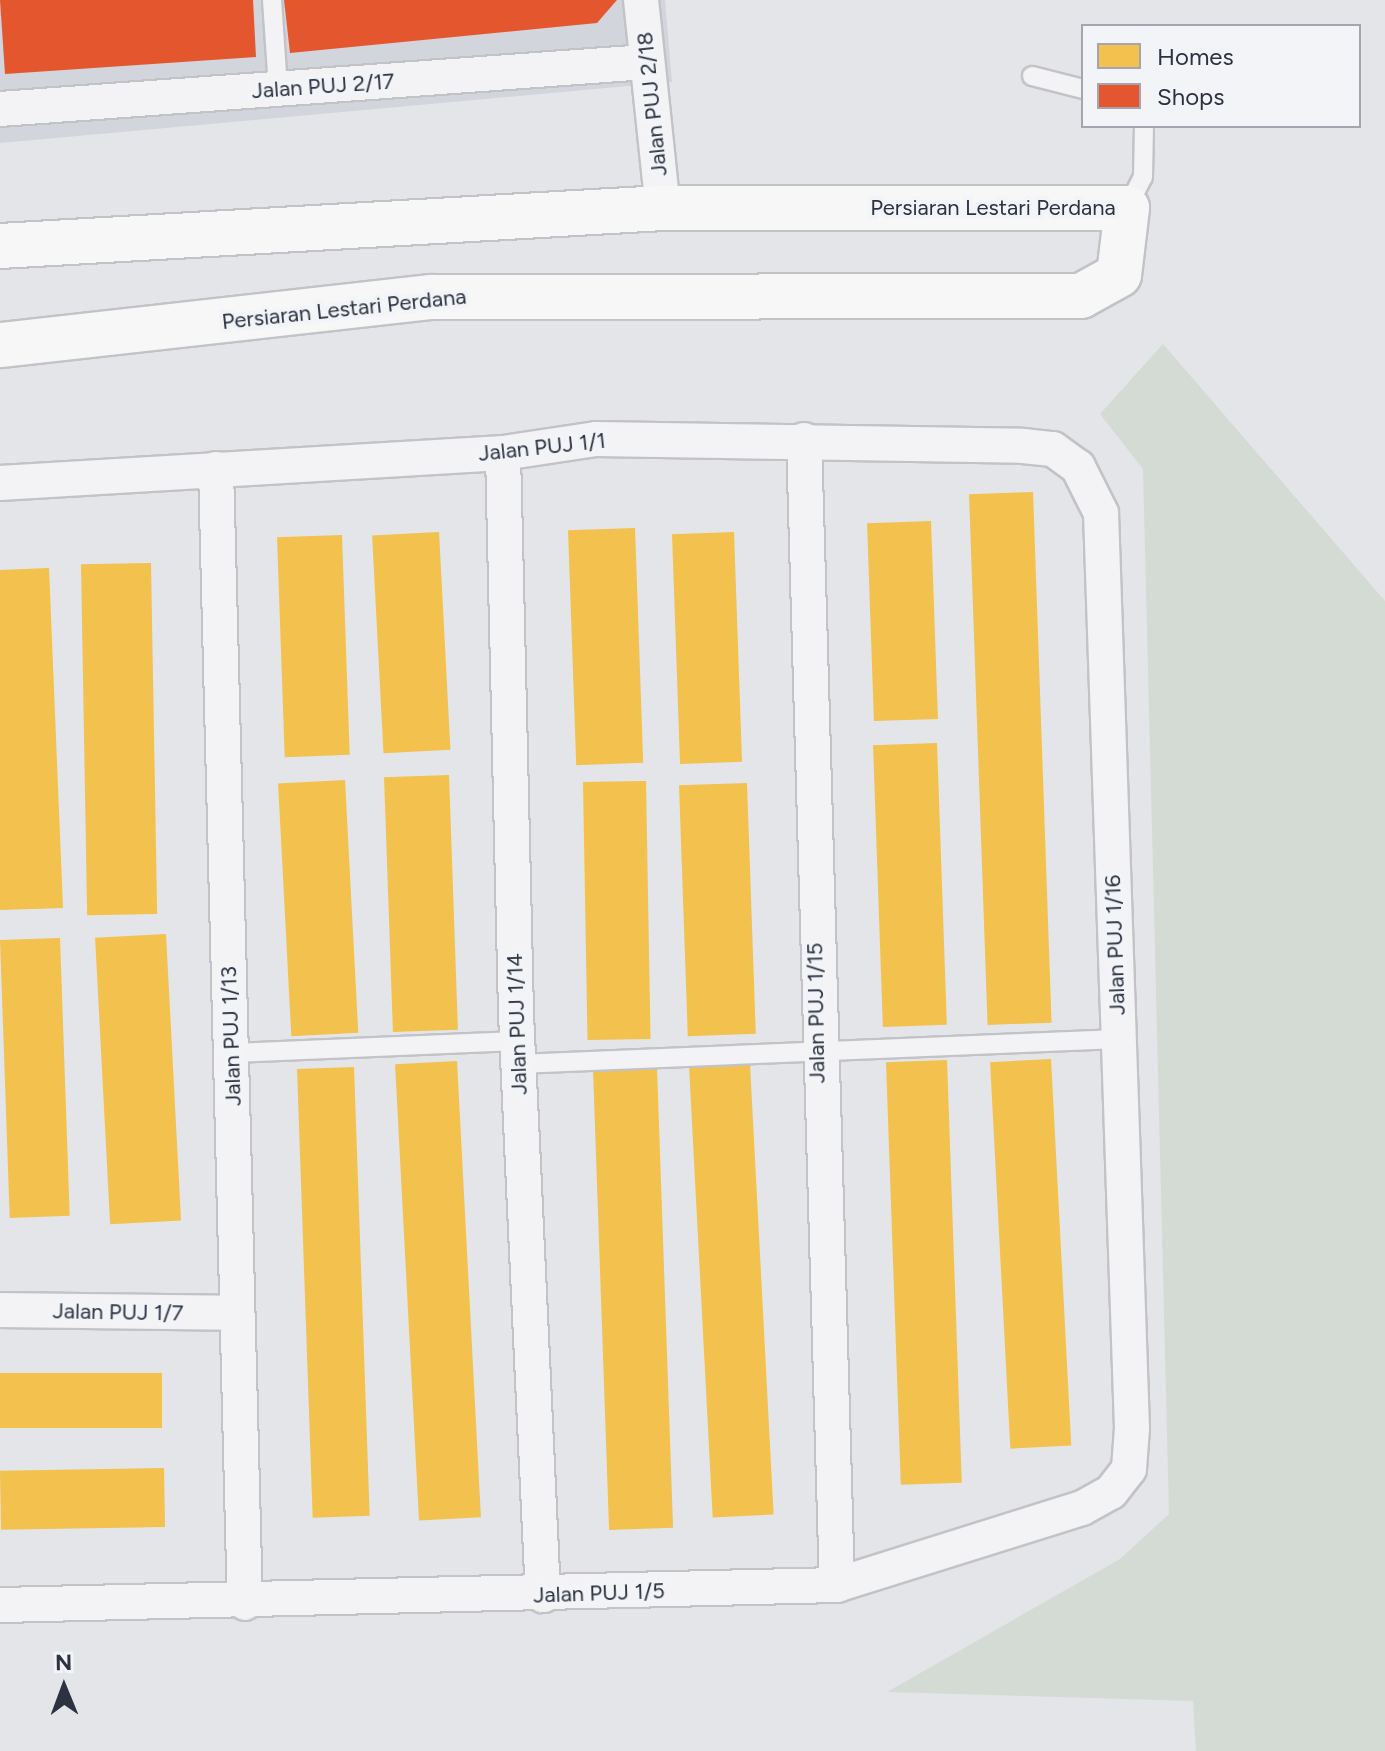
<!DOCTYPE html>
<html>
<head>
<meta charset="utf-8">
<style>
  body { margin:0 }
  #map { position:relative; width:1385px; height:1751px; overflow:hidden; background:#e3e5e8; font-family:Figtree,sans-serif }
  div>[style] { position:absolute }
  .built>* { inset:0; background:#d2d5db }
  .green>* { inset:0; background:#d4dbd4 }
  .homes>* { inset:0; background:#f2c14e; transform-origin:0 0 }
  .shops>* { inset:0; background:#e4572e }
  .roads { filter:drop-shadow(2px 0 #c2c3c6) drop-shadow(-2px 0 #c2c3c6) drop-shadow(0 2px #c2c3c6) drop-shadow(0 -2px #c2c3c6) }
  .service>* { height:18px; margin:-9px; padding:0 9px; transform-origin:9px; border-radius:9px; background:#f3f3f5 }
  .minor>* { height:34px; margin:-17px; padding:0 17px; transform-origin:17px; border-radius:17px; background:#f3f3f5 }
  .secondary>* { height:44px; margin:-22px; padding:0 22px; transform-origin:22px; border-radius:22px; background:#f7f7f7 }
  span { translate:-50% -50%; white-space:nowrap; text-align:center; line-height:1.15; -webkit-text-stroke:8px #f2f4f7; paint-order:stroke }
  .street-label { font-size:22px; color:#2c3240 }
  .legend { position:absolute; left:1081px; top:24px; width:280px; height:104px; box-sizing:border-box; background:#f2f4f7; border:2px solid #a3a6ae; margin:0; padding:10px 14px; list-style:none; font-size:24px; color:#2c3240 }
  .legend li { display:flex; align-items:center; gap:16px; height:40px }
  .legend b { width:40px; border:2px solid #a3a6ae }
  .north { position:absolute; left:24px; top:1647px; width:80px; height:80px; -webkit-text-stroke:6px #f2f4f7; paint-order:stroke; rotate:359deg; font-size:22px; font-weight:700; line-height:32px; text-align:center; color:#2c3240 }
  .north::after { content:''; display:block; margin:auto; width:28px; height:36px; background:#2c3240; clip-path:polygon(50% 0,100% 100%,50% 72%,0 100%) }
</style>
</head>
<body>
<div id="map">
  <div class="built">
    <i style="clip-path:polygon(0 0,665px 0,672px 82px,0 143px)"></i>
  </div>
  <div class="green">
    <i style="clip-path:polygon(1163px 344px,1385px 601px,1385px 1751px,1196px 1751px,1193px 1701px,887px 1692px,1120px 1559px,1169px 1514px,1143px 469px,1100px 414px)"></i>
  </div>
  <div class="homes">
    <i style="left:1033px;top:492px;width:531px;height:64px;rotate:88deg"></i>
    <i style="left:931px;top:521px;width:198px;height:64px;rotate:88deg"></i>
    <i style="left:635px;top:528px;width:235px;height:67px;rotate:88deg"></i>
    <i style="left:439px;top:532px;width:218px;height:67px;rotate:87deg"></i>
    <i style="left:734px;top:532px;width:230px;height:62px;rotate:88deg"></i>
    <i style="left:342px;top:535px;width:220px;height:65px;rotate:88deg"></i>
    <i style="left:151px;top:563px;width:351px;height:70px;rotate:89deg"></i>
    <i style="clip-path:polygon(49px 568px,63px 908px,0 910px,0 570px)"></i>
    <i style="left:937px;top:743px;width:282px;height:64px;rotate:88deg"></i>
    <i style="left:449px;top:775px;width:255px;height:65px;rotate:88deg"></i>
    <i style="left:345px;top:780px;width:253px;height:67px;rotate:87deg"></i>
    <i style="left:646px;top:781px;width:258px;height:63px;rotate:89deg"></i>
    <i style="left:747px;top:783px;width:251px;height:68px;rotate:88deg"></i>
    <i style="left:166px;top:934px;width:287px;height:71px;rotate:87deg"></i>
    <i style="left:60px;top:938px;width:278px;height:60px;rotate:88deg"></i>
    <i style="left:1051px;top:1059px;width:387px;height:61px;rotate:87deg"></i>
    <i style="left:947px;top:1060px;width:423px;height:61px;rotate:88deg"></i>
    <i style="left:457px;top:1061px;width:457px;height:62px;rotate:87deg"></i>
    <i style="left:750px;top:1064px;width:451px;height:61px;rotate:87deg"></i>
    <i style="left:354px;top:1067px;width:449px;height:57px;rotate:88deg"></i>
    <i style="left:657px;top:1068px;width:460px;height:64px;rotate:88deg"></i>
    <i style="left:162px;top:1373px;width:55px;height:162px;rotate:90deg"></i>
    <i style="left:164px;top:1468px;width:59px;height:164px;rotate:89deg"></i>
  </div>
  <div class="shops">
    <i style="clip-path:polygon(0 0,253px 0,256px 57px,5px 74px)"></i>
    <i style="clip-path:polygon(284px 0,617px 0,597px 23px,290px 53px)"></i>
  </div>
  <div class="roads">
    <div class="service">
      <i style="left:272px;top:0;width:89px;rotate:86.1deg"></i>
      <i style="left:1032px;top:76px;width:53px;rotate:14.3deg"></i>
      <i style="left:1127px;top:208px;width:35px;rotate:-63deg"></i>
      <i style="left:1143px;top:177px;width:51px;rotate:-88.9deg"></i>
      <i style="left:233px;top:1053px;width:284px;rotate:-2.4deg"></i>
      <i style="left:518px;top:1064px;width:601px;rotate:-2.39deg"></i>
    </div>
    <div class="minor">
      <i style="left:641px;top:0;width:209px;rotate:84deg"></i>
      <i style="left:0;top:109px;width:648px;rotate:-4.16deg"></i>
      <i style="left:804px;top:440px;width:1145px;rotate:88.35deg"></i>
      <i style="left:503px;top:453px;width:561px;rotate:88.67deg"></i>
      <i style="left:516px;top:1014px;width:582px;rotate:87.34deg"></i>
      <i style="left:216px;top:469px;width:1134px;rotate:88.54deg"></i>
      <i style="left:0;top:483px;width:504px;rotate:-3.41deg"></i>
      <i style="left:503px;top:453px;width:94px;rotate:-8.6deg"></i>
      <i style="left:596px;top:439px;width:427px;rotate:0.9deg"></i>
      <i style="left:1023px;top:446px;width:30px;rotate:6deg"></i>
      <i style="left:1053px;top:449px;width:31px;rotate:36deg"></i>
      <i style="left:1078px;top:467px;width:51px;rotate:63.4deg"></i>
      <i style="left:1101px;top:513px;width:916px;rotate:88.06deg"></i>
      <i style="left:1132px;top:1428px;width:41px;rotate:94.2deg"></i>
      <i style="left:1129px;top:1469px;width:29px;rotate:128deg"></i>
      <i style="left:1111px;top:1492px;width:33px;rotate:151deg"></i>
      <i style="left:1082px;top:1508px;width:257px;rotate:162.6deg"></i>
      <i style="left:837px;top:1585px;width:837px;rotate:178.63deg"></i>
      <i style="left:0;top:1310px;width:235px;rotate:0.7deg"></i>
    </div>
    <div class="secondary">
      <i style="left:0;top:246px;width:664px;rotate:-3.28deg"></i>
      <i style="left:663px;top:208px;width:464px"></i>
      <i style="left:1127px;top:208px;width:67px;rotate:96.8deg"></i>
      <i style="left:1119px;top:275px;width:43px;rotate:151.1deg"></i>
      <i style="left:1081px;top:296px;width:651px;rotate:179.91deg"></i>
      <i style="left:430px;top:297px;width:433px;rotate:173.6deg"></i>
    </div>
  </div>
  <div class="street-label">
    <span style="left:323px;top:86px;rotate:-4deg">Jalan PUJ 2/17</span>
    <span style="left:652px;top:104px;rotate:-96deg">Jalan PUJ 2/18</span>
    <span style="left:993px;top:208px">Persiaran Lestari Perdana</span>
    <span style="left:344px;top:309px;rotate:-6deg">Persiaran Lestari Perdana</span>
    <span style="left:542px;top:447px;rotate:-6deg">Jalan PUJ 1/1</span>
    <span style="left:1115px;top:945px;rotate:-92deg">Jalan PUJ 1/16</span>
    <span style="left:816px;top:1013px;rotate:-91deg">Jalan PUJ 1/15</span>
    <span style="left:517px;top:1024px;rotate:-92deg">Jalan PUJ 1/14</span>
    <span style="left:231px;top:1036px;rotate:-92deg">Jalan PUJ 1/13</span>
    <span style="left:118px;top:1312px;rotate:1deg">Jalan PUJ 1/7</span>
    <span style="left:599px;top:1593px;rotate:-2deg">Jalan PUJ 1/5</span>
  </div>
  <ul class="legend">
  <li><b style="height:22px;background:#f2c14e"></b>Homes</li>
  <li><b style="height:22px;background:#e4572e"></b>Shops</li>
  </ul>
  <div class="north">N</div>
</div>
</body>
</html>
